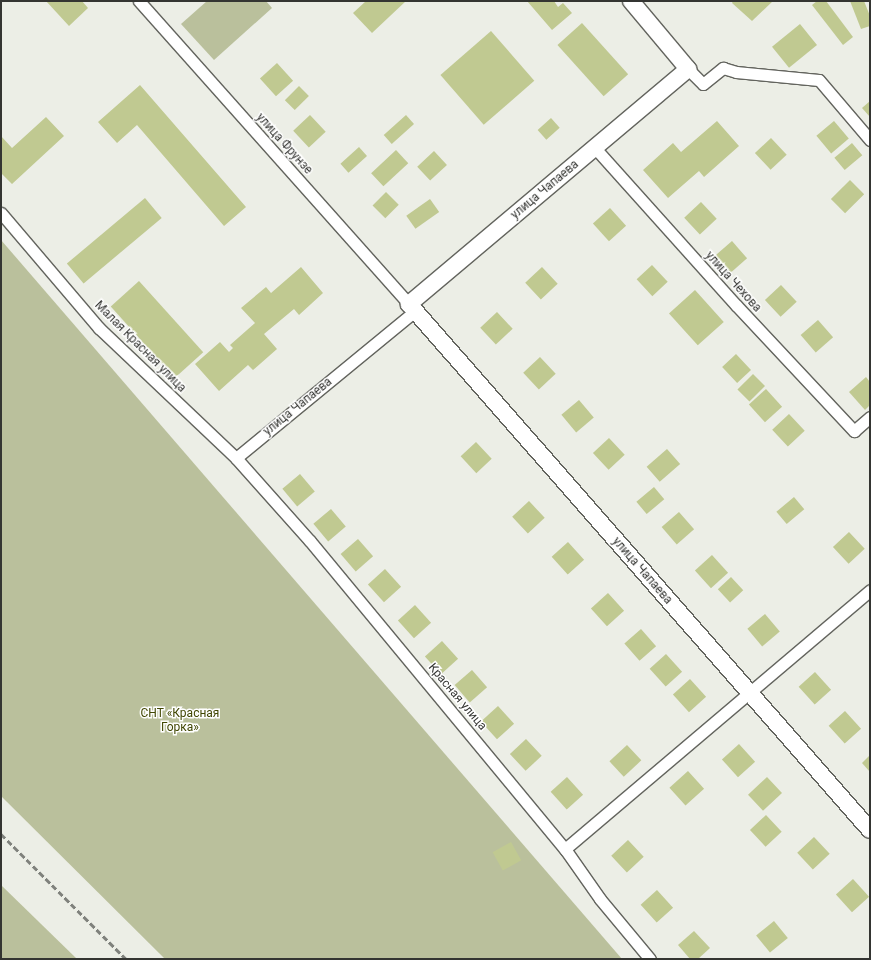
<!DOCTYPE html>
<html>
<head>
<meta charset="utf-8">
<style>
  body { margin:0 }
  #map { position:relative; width:871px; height:960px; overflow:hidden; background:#eceee6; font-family:Roboto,sans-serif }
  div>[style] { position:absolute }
  .green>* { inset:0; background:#bac09c }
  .building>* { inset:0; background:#c0c991; transform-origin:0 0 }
  .roads { filter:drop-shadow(1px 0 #63645e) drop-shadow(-1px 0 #63645e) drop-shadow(0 1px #63645e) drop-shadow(0 -1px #63645e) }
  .street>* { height:11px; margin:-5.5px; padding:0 5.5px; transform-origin:5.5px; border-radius:5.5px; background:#fff }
  .secondary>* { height:16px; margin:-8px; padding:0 8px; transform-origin:8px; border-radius:8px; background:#fff }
  .rail>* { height:3px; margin-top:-1.5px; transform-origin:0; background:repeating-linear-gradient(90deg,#7f817c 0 6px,transparent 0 9px) }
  span { translate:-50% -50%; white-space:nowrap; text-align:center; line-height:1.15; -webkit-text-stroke:3px #fff; paint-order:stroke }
  .street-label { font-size:12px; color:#343532 }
  .park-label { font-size:12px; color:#414703 }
  .frame { position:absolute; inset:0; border:2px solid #343532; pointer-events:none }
</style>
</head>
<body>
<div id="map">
  <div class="green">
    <i style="clip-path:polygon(207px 1px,266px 1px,272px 8px,214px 60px,181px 24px)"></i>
    <i style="clip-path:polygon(1px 240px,622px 959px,165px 959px,1px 796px)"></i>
    <i style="clip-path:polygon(1px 885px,77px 959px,1px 959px)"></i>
  </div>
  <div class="building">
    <i style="clip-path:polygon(46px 1px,82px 1px,88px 8px,69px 26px)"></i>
    <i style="clip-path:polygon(366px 1px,406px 1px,372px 33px,353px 13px)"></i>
    <i style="clip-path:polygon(527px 1px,554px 1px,558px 7px,563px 3px,572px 13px,552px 30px)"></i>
    <i style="clip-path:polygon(733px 1px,773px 1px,752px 21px,732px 3px)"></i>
    <i style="clip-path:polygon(817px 1px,826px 1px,853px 37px,843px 45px,812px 5px)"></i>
    <i style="clip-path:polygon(850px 1px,864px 1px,870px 16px,870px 26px,861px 29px)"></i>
    <i style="left:582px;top:23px;width:69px;height:33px;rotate:48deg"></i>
    <i style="left:800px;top:24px;width:27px;height:36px;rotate:51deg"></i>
    <i style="left:491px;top:31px;width:66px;height:67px;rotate:49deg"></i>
    <i style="left:277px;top:63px;width:24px;height:23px;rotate:48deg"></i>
    <i style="clip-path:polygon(140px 85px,246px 207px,224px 226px,137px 125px,117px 143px,98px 122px)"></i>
    <i style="left:299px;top:86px;width:14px;height:20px;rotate:45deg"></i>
    <i style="clip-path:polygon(870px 101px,870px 117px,862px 108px)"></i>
    <i style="left:310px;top:115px;width:23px;height:23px;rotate:47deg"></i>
    <i style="left:406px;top:115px;width:12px;height:30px;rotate:48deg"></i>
    <i style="clip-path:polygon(46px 117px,64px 136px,12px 184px,1px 173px,1px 136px,12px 148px)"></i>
    <i style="left:551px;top:118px;width:13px;height:18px;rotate:48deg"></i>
    <i style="clip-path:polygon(717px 121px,739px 146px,704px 177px,699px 171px,668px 198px,643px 170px,673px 143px,681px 152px)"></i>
    <i style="left:834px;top:121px;width:23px;height:23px;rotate:50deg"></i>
    <i style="left:771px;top:138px;width:23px;height:22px;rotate:47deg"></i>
    <i style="left:852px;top:143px;width:16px;height:23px;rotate:50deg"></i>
    <i style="left:359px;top:147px;width:12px;height:25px;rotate:48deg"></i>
    <i style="left:396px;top:150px;width:18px;height:34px;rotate:47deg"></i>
    <i style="left:434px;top:151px;width:19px;height:23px;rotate:47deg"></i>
    <i style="left:850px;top:180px;width:20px;height:27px;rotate:45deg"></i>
    <i style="left:386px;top:192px;width:18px;height:19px;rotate:45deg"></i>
    <i style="left:145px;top:198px;width:26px;height:102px;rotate:50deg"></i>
    <i style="left:430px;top:199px;width:16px;height:29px;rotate:55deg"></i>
    <i style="left:701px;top:202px;width:23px;height:23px;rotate:47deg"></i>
    <i style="left:610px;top:208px;width:24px;height:23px;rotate:48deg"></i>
    <i style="left:732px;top:241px;width:23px;height:23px;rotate:49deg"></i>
    <i style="left:652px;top:265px;width:23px;height:21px;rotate:47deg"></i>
    <i style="clip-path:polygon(301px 267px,323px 293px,299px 315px,294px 309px,264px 334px,277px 349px,253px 370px,248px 365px,219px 391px,195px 364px,220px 342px,229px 352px,233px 348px,230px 345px,255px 323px,241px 308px,266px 287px,271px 293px)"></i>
    <i style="left:542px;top:267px;width:23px;height:23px;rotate:47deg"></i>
    <i style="left:139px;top:281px;width:96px;height:38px;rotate:48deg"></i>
    <i style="left:781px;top:285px;width:23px;height:22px;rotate:47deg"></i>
    <i style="left:695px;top:290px;width:43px;height:35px;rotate:48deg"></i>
    <i style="left:497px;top:312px;width:23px;height:23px;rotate:47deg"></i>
    <i style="left:818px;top:320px;width:23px;height:23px;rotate:49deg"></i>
    <i style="left:736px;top:354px;width:22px;height:19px;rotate:47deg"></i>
    <i style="left:540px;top:357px;width:23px;height:23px;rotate:47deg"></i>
    <i style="left:753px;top:374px;width:17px;height:22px;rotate:45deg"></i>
    <i style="clip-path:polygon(866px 377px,870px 382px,870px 405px,865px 410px,849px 392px)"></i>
    <i style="left:766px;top:389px;width:24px;height:23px;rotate:48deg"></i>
    <i style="left:579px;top:400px;width:23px;height:23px;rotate:50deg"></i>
    <i style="left:789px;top:414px;width:23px;height:23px;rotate:47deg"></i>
    <i style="left:609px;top:438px;width:23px;height:22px;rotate:47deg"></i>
    <i style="left:476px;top:442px;width:23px;height:21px;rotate:47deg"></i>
    <i style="left:667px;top:449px;width:20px;height:27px;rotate:49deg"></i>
    <i style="left:300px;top:474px;width:23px;height:23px;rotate:50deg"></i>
    <i style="left:654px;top:487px;width:16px;height:23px;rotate:50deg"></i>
    <i style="left:794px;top:497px;width:16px;height:23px;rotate:50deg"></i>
    <i style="left:529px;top:501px;width:23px;height:23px;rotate:47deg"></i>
    <i style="left:331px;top:509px;width:23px;height:23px;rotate:50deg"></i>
    <i style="left:679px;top:512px;width:23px;height:23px;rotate:49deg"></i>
    <i style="left:849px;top:532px;width:23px;height:22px;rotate:47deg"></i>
    <i style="left:358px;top:539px;width:23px;height:23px;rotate:49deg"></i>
    <i style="left:568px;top:542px;width:24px;height:22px;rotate:48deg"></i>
    <i style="left:712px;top:555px;width:24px;height:23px;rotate:48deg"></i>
    <i style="left:385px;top:569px;width:24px;height:23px;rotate:48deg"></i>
    <i style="left:731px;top:577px;width:18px;height:18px;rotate:47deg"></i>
    <i style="left:608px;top:593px;width:24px;height:23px;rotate:48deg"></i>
    <i style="left:415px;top:605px;width:24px;height:23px;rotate:48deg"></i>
    <i style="left:765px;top:614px;width:23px;height:23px;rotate:50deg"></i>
    <i style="left:641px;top:629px;width:23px;height:22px;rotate:49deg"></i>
    <i style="left:442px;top:641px;width:24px;height:23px;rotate:48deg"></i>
    <i style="left:666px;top:654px;width:24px;height:22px;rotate:48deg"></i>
    <i style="left:472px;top:670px;width:23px;height:23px;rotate:49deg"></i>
    <i style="left:815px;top:672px;width:24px;height:22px;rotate:48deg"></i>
    <i style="left:690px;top:679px;width:24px;height:23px;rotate:48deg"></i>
    <i style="left:498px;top:706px;width:24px;height:23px;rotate:48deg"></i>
    <i style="left:845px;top:711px;width:24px;height:22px;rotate:48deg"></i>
    <i style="left:526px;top:739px;width:23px;height:22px;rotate:47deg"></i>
    <i style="left:739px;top:744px;width:24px;height:23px;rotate:48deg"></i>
    <i style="left:627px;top:745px;width:21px;height:24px;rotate:47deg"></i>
    <i style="clip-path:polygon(870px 755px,870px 772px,862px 763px)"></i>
    <i style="left:688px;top:771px;width:24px;height:25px;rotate:48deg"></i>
    <i style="left:567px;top:777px;width:24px;height:22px;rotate:48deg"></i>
    <i style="left:767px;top:777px;width:22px;height:26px;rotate:47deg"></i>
    <i style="left:766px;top:815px;width:23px;height:22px;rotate:47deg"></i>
    <i style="left:814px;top:837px;width:23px;height:23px;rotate:47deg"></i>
    <i style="left:628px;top:840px;width:23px;height:23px;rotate:47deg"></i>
    <i style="left:511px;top:842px;width:21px;height:21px;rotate:61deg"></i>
    <i style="left:853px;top:879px;width:24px;height:23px;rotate:48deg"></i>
    <i style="left:657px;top:890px;width:24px;height:22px;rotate:48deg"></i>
    <i style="left:774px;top:921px;width:22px;height:23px;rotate:51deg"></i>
    <i style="clip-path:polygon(694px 931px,710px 948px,698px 959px,690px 959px,678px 945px)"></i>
  </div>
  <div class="roads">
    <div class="street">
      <i style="left:139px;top:1px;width:406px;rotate:48.3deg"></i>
      <i style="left:688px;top:69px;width:21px;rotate:45deg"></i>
      <i style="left:703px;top:84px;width:26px;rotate:-39deg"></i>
      <i style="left:723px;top:68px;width:14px;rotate:17deg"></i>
      <i style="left:736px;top:72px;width:83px;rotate:5.5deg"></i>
      <i style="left:819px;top:80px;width:79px;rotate:49.6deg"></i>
      <i style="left:595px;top:148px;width:211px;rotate:48.1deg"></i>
      <i style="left:736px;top:305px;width:173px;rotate:46.9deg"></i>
      <i style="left:854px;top:431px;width:21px;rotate:-41deg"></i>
      <i style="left:1px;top:213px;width:151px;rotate:49.6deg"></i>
      <i style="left:99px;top:328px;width:189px;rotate:43.5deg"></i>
      <i style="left:236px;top:458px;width:111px;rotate:48.3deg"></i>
      <i style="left:310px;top:541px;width:400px;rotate:50.4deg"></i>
      <i style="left:565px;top:849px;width:61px;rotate:55deg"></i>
      <i style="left:600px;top:899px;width:78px;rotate:50.2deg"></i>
      <i style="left:236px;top:458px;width:232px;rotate:-39.4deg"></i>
      <i style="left:565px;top:849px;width:400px;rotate:-40.3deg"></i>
    </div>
    <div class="secondary">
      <i style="left:631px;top:1px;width:89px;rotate:50deg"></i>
      <i style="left:688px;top:69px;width:365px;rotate:139.9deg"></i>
      <i style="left:409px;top:304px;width:699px;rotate:48.77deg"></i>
    </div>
  </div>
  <div class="rail">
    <i style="left:1px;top:834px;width:177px;rotate:45deg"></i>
  </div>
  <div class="street-label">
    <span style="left:284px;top:144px;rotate:48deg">улица Фрунзе</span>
    <span style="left:545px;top:190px;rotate:-40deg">улица Чапаева</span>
    <span style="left:733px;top:282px;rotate:48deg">улица Чехова</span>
    <span style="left:140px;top:347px;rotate:45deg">Малая Красная улица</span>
    <span style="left:298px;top:407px;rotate:-39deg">улица Чапаева</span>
    <span style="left:642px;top:571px;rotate:49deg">улица Чапаева</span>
    <span style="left:457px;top:697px;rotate:50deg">Красная улица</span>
  </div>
  <div class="park-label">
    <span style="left:180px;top:721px">СНТ «Красная<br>Горка»</span>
  </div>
  <div class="frame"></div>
</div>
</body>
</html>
